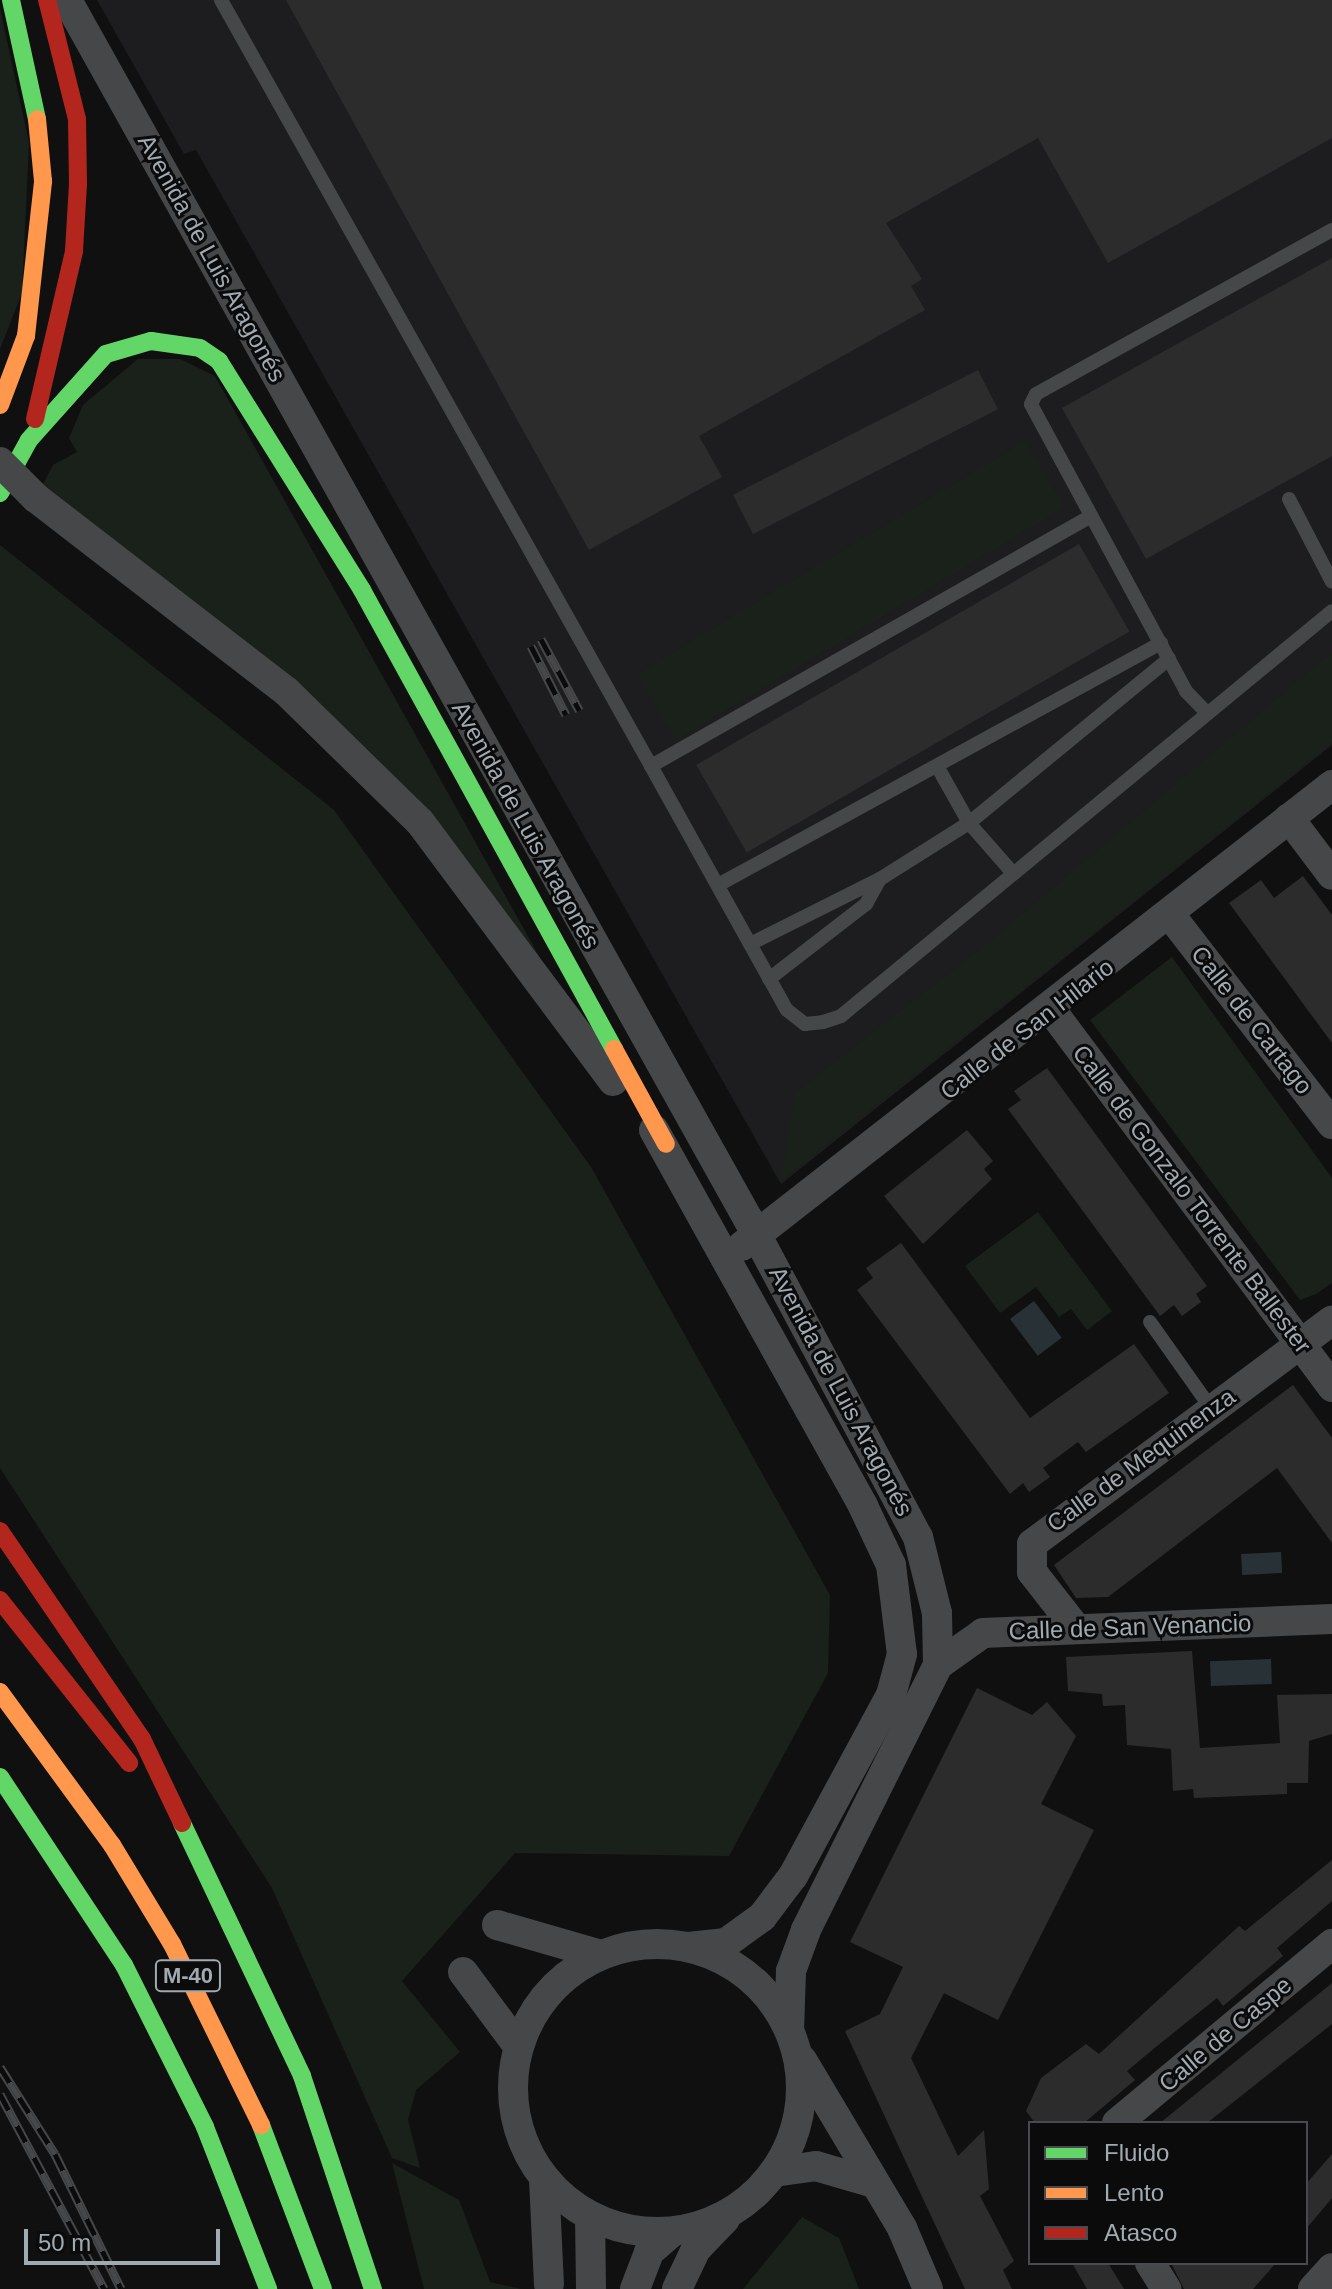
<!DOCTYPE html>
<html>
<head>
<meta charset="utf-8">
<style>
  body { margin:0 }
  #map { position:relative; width:1332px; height:2289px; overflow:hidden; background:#101010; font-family:Arial,sans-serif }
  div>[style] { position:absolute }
  .built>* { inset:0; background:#1d1d1f }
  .green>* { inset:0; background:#1a201a; transform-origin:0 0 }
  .water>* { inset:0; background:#283135; transform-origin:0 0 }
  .building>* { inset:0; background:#2c2c2d; transform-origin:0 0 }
  .lane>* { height:14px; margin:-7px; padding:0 7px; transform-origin:7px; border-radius:7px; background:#454749 }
  .street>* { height:30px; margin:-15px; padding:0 15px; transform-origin:15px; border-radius:15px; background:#454749 }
  .street>.ring { margin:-15px; padding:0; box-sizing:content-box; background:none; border:30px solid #454749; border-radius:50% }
  .fast>* { height:18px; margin:-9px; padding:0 9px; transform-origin:9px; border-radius:9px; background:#63d668 }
  .slow>* { height:18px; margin:-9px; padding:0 9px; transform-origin:9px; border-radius:9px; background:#ff974d }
  .jam>* { height:18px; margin:-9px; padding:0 9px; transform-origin:9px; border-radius:9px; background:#b3261e }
  .rail>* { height:9px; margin-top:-4.5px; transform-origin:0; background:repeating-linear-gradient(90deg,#0b0b0c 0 18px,#454749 0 36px); box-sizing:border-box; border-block:2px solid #454749 }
  .street-bridge>* { height:30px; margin:-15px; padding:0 15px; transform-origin:15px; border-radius:15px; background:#454749 }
  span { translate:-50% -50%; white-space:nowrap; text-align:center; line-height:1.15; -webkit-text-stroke:6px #0b0b0c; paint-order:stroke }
  .shield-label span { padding:2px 6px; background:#0b0b0c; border:2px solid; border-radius:6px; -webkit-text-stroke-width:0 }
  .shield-label { font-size:22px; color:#a1a9b1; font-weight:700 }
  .street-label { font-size:24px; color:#a1a9b1 }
  .legend { position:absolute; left:1028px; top:2121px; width:280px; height:144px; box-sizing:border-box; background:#0b0b0c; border:2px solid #474a4e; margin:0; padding:10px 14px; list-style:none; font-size:24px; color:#a1a9b1 }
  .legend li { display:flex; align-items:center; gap:16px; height:40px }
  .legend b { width:40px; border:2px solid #474a4e }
  .scale { position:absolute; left:24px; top:2229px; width:196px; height:36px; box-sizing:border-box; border:4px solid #a1a9b1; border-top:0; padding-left:10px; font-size:24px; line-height:28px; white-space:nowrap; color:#a1a9b1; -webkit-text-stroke:6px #0b0b0c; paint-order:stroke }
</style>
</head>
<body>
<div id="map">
  <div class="built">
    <i style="clip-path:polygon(97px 0,1332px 0,1332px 745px,781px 1184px,196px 150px,184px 154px)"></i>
  </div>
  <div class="green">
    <i style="clip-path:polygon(0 8px,29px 143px,22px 293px,0 349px)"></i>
    <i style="clip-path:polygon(138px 359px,180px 359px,215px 376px,544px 965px,483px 887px,40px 490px,53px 465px,77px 452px,69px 438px,83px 405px)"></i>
    <i style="left:1025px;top:441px;width:77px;height:453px;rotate:59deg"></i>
    <i style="clip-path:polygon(0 545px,334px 810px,591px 1167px,830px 1595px,828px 1673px,729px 1856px,515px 1853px,402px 1981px,460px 2052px,416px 2090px,408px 2120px,420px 2168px,392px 2158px,272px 1888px,0 1468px)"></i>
    <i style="clip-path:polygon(1332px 652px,1332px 743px,781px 1181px,795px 1093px,989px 942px)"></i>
    <i style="clip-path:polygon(1172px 957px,1332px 1178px,1332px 1283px,1316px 1294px,1300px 1300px,1090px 1020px)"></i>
    <i style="clip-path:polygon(1038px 1212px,1112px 1311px,1087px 1330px,1071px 1309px,1059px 1317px,1036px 1287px,1000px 1313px,965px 1266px)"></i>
    <i style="clip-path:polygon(392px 2163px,459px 2200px,490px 2282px,521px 2289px,424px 2289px)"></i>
    <i style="clip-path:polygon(802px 2217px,839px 2238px,859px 2289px,743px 2289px)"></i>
  </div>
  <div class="water">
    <i style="left:1034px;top:1301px;width:46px;height:30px;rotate:53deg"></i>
    <i style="left:1281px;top:1552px;width:21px;height:40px;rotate:87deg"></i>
    <i style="left:1271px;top:1659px;width:25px;height:61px;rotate:88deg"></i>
  </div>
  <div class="building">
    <i style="clip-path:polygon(286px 0,1332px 0,1332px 138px,1108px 263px,1038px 138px,886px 223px,922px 279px,911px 286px,925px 310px,699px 436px,722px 477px,589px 550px)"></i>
    <i style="clip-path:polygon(1332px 258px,1332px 456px,1146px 559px,1062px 408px)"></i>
    <i style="left:978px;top:370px;width:44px;height:275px;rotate:63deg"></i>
    <i style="left:1079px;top:544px;width:101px;height:442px;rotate:60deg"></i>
    <i style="clip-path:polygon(1303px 876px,1332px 915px,1332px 1043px,1229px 903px,1261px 880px,1274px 898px)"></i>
    <i style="clip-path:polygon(1047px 1068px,1207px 1286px,1196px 1294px,1201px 1302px,1182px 1316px,1174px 1305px,1160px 1316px,1008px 1109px,1021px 1100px,1014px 1091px)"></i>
    <i style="clip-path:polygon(967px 1130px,993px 1161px,984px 1169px,992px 1179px,923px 1244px,884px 1196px)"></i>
    <i style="clip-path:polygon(901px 1243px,1030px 1418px,1134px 1344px,1169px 1393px,1086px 1452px,1078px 1442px,1043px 1468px,1050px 1477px,1029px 1492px,1023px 1483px,1010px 1494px,857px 1290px,873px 1278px,866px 1268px)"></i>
    <i style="clip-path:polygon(1293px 1385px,1332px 1438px,1332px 1543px,1277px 1468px,1108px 1597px,1076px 1598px,1054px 1565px)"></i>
    <i style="clip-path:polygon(1192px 1651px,1200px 1748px,1280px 1743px,1277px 1695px,1332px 1694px,1332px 1734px,1309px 1741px,1308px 1783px,1287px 1783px,1287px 1794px,1194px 1798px,1193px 1789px,1173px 1791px,1171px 1749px,1127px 1745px,1125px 1705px,1103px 1706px,1102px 1694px,1068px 1691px,1066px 1657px)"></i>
    <i style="clip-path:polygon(977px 1688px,1032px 1715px,1047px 1702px,1076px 1736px,1041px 1804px,1094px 1830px,998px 2020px,944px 1993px,911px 2058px,958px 2156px,984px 2130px,989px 2189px,980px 2196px,1014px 2261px,1003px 2270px,1012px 2289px,965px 2289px,845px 2031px,880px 2014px,903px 1967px,850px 1942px)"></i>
    <i style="clip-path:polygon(1332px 1860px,1332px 1901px,1277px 1948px,1283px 1956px,1223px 2006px,1217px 1998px,1157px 2046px,1127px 2071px,1135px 2080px,1084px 2123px,1035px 2123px,1026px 2111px,1041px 2078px,1086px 2044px,1099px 2054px,1239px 1926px,1245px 1931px)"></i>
    <i style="clip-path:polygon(1332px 1983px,1332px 2024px,1207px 2123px,1160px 2123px)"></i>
    <i style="clip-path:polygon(1332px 2154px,1332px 2198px,1306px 2229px,1306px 2184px)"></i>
    <i style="clip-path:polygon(1072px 2263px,1108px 2263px,1124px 2289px,1087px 2289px)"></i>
    <i style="clip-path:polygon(1171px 2263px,1276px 2263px,1253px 2289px,1184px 2289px)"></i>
  </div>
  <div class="lane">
    <i style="left:221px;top:0;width:878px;rotate:60.69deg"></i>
    <i style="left:651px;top:766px;width:506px;rotate:-29.6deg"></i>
    <i style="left:1289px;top:499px;width:93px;rotate:62.6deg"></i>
    <i style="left:1206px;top:712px;width:29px;rotate:-134deg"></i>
    <i style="left:1186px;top:691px;width:326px;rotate:-118.4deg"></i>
    <i style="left:1031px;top:404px;width:11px;rotate:-63deg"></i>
    <i style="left:1036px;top:394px;width:338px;rotate:-29deg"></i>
    <i style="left:651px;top:766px;width:279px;rotate:60.9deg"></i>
    <i style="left:787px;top:1010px;width:23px;rotate:38deg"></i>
    <i style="left:805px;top:1024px;width:18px;rotate:-6deg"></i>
    <i style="left:823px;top:1022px;width:19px;rotate:-18deg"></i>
    <i style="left:841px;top:1016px;width:636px;rotate:-39.52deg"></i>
    <i style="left:937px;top:766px;width:65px;rotate:60.7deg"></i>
    <i style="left:969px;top:823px;width:65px;rotate:48.7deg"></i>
    <i style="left:718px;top:885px;width:505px;rotate:-28.65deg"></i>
    <i style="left:750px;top:944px;width:145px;rotate:-26.6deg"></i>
    <i style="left:880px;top:879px;width:105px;rotate:-32.2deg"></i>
    <i style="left:969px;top:823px;width:259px;rotate:-39.4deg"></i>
    <i style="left:769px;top:979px;width:123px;rotate:-37.7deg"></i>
    <i style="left:866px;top:904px;width:29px;rotate:-61deg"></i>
    <i style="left:1150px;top:1322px;width:105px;rotate:54.7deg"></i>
  </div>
  <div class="street">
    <i style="left:67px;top:0;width:1396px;rotate:60.81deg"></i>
    <i style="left:748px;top:1219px;width:361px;rotate:61.9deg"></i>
    <i style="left:918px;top:1537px;width:78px;rotate:76deg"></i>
    <i style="left:937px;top:1613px;width:52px;rotate:88.9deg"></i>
    <i style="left:938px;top:1665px;width:296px;rotate:116.5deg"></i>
    <i style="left:806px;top:1930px;width:44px;rotate:110.1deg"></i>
    <i style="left:791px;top:1971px;width:59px;rotate:91.9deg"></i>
    <i style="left:36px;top:498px;width:316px;rotate:37.7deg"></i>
    <i style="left:286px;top:691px;width:187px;rotate:44.4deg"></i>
    <i style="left:420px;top:822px;width:323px;rotate:53.3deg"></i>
    <i style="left:1289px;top:818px;width:71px;rotate:53deg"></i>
    <i style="left:1171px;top:916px;width:263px;rotate:52.3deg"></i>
    <i style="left:1052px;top:1011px;width:469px;rotate:53.3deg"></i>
    <i style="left:654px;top:1130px;width:430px;rotate:60.9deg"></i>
    <i style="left:863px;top:1506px;width:65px;rotate:64.6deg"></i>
    <i style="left:891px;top:1565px;width:90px;rotate:83deg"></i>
    <i style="left:902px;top:1654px;width:42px;rotate:105deg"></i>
    <i style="left:891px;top:1695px;width:206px;rotate:118.4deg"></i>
    <i style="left:793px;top:1876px;width:51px;rotate:127.1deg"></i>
    <i style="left:762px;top:1917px;width:44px;rotate:144.2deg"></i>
    <i style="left:726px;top:1943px;width:38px;rotate:174deg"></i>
    <i style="left:742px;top:1246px;width:749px;rotate:-38deg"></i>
    <i style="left:1075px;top:1627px;width:70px;rotate:-128deg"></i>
    <i style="left:1032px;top:1572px;width:28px;rotate:-90deg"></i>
    <i style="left:1032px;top:1544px;width:374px;rotate:-36.7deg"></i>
    <i style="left:938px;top:1665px;width:55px;rotate:-35.4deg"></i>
    <i style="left:983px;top:1633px;width:349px;rotate:-2.3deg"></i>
    <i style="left:497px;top:1925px;width:108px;rotate:16.1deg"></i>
    <i class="ring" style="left:513px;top:1944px;width:258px;height:258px"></i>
    <i style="left:463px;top:1972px;width:92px;rotate:53.4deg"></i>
    <i style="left:802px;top:2060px;width:196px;rotate:59.2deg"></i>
    <i style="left:902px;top:2228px;width:66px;rotate:66.9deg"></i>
    <i style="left:1117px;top:2123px;width:280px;rotate:-39.8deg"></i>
    <i style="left:774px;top:2172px;width:42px;rotate:-8.1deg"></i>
    <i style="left:816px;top:2166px;width:60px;rotate:16.3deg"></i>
    <i style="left:544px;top:2179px;width:105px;rotate:87.3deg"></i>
    <i style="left:590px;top:2216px;width:73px;rotate:89.2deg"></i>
    <i style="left:1150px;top:2263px;width:31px;rotate:58deg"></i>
    <i style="left:635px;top:2289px;width:40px;rotate:-69deg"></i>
    <i style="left:649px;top:2252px;width:30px;rotate:-41deg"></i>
    <i style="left:677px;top:2289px;width:44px;rotate:-64.6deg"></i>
    <i style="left:696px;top:2249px;width:42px;rotate:-46deg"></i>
    <i style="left:1313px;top:2289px;width:28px;rotate:-48deg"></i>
  </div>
  <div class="fast">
    <i style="left:11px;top:0;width:122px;rotate:77.7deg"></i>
    <i style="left:0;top:493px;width:60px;rotate:-61.3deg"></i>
    <i style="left:29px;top:440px;width:115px;rotate:-48.2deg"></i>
    <i style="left:106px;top:354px;width:47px;rotate:-16.1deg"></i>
    <i style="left:151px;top:341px;width:49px;rotate:8.1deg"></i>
    <i style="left:200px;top:348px;width:23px;rotate:34deg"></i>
    <i style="left:219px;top:361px;width:270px;rotate:58deg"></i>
    <i style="left:362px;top:590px;width:524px;rotate:61.23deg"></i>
    <i style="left:0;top:1777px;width:225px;rotate:56.6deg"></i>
    <i style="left:124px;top:1965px;width:181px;rotate:63.4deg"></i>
    <i style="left:205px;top:2127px;width:174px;rotate:68.7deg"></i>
    <i style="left:182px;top:1823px;width:280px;rotate:64.6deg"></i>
    <i style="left:302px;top:2076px;width:225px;rotate:71.6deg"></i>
    <i style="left:261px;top:2125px;width:175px;rotate:69.3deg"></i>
  </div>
  <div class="slow">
    <i style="left:0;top:405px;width:74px;rotate:-69.4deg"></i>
    <i style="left:26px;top:336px;width:156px;rotate:-83.7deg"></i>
    <i style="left:43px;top:181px;width:62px;rotate:-95.5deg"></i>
    <i style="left:614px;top:1049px;width:108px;rotate:61.3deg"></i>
    <i style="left:0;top:1692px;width:190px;rotate:53.8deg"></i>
    <i style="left:112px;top:1845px;width:116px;rotate:58.8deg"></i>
    <i style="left:172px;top:1944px;width:202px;rotate:63.8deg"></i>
  </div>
  <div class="jam">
    <i style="left:35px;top:419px;width:172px;rotate:-76.9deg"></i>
    <i style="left:74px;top:251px;width:68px;rotate:-86.6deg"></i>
    <i style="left:78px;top:183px;width:64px;rotate:-90.9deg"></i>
    <i style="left:77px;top:119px;width:123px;rotate:-104.1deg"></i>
    <i style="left:0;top:1531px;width:252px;rotate:55.7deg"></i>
    <i style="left:142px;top:1739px;width:93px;rotate:64.5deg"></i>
    <i style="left:0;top:1600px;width:208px;rotate:51.6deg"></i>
  </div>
  <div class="rail">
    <i style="left:541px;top:639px;width:81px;rotate:61.8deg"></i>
    <i style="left:531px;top:646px;width:77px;rotate:63.1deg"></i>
    <i style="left:0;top:2067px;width:103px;rotate:57.7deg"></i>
    <i style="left:55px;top:2154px;width:150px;rotate:63.9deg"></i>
    <i style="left:0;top:2094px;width:221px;rotate:61.9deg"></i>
  </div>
  <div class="street-bridge">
    <i style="left:0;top:462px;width:51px;rotate:45deg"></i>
  </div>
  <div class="shield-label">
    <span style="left:188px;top:1976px">M-40</span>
  </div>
  <div class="street-label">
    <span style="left:212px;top:258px;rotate:61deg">Avenida de Luis Aragonés</span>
    <span style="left:526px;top:825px;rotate:61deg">Avenida de Luis Aragonés</span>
    <span style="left:1252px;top:1020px;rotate:52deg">Calle de Cartago</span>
    <span style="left:1027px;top:1029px;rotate:-38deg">Calle de San Hilario</span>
    <span style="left:1192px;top:1199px;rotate:53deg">Calle de Gonzalo Torrente Ballester</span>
    <span style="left:841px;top:1391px;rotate:62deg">Avenida de Luis Aragonés</span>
    <span style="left:1141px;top:1460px;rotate:-36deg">Calle de Mequinenza</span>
    <span style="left:1130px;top:1627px;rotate:-2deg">Calle de San Venancio</span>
    <span style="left:1225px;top:2034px;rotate:-40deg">Calle de Caspe</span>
  </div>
  <ul class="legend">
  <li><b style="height:10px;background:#63d668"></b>Fluido</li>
  <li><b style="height:10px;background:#ff974d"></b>Lento</li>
  <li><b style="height:10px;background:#b3261e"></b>Atasco</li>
  </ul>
  <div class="scale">50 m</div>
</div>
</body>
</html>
